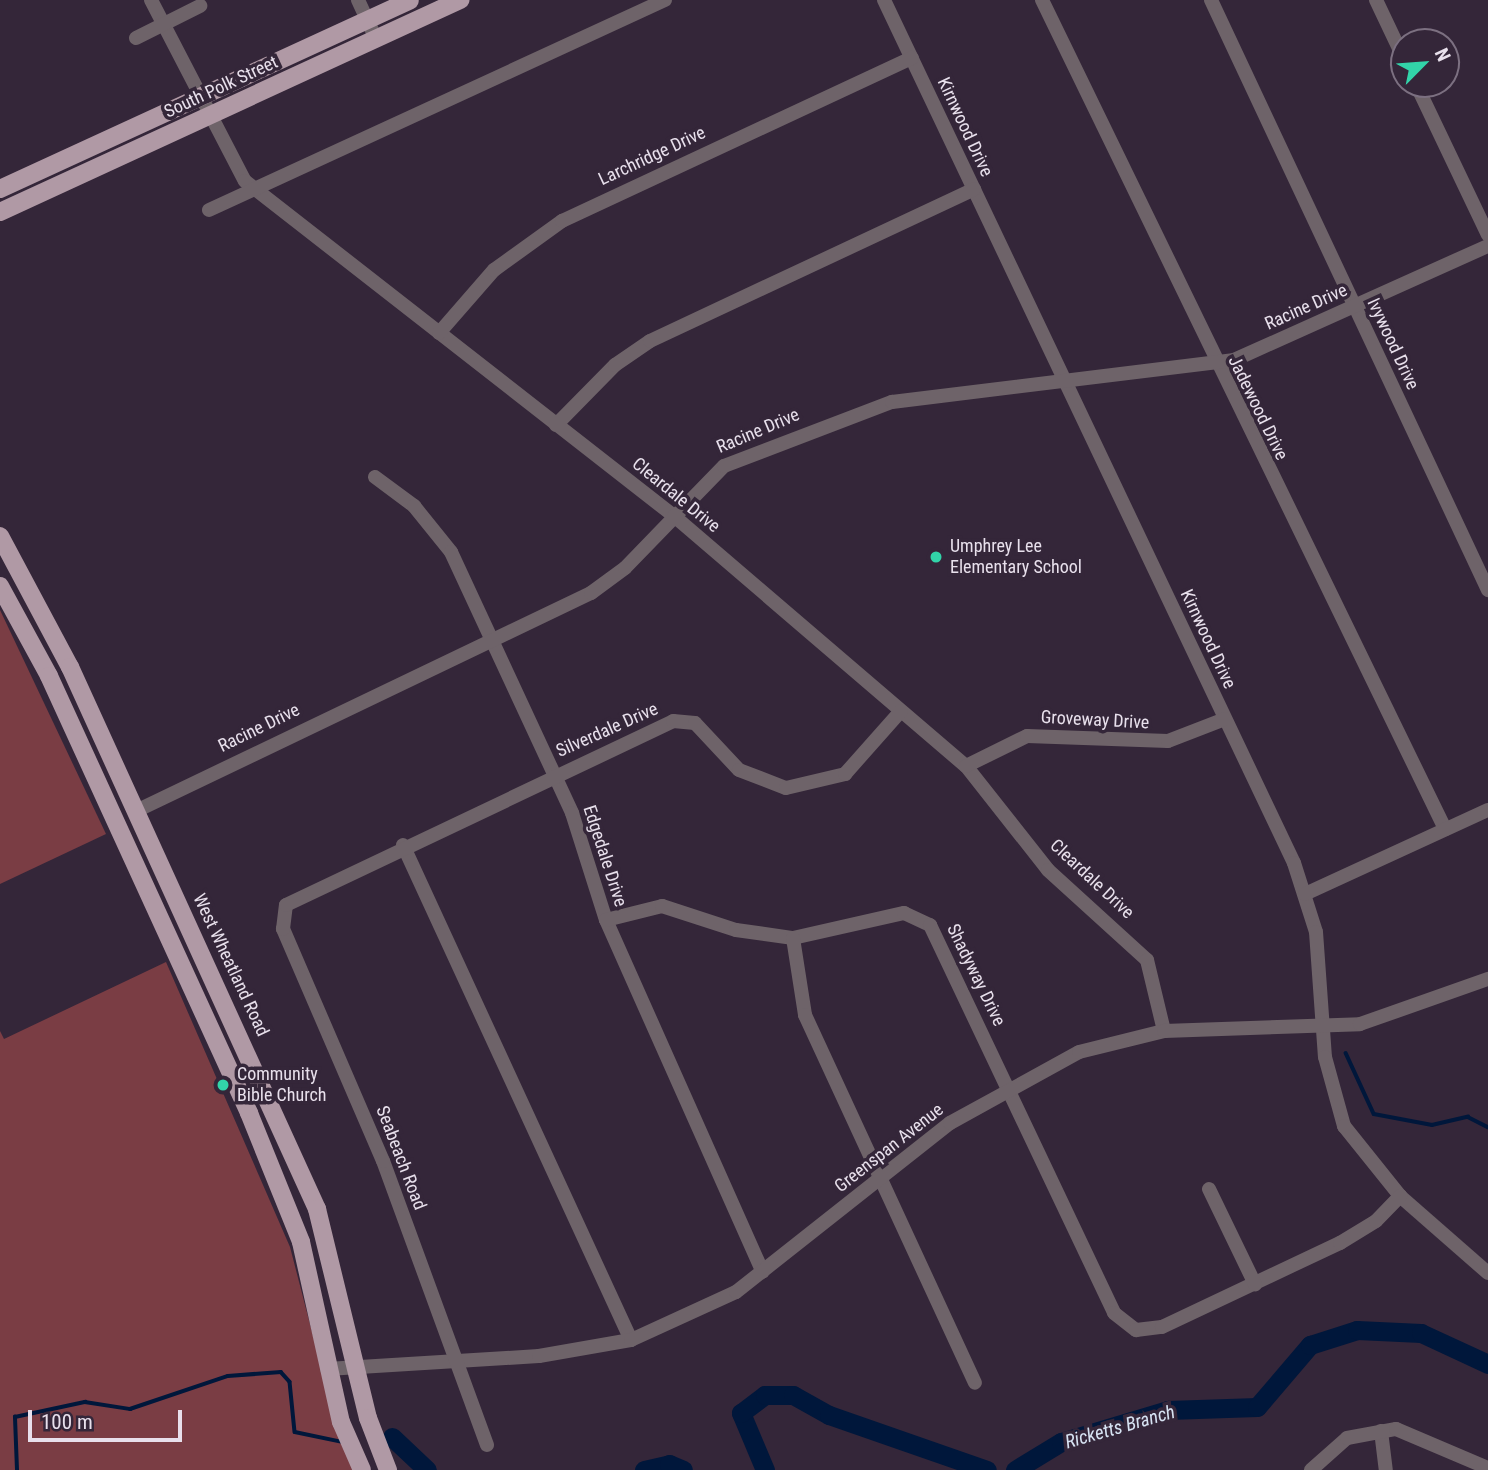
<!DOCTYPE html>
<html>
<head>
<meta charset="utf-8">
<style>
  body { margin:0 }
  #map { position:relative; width:1488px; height:1470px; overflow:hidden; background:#342639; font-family:"Roboto Condensed",sans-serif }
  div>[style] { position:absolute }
  .green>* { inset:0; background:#7a3d44 }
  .stream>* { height:3.5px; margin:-1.75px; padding:0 1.75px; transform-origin:1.75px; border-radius:1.75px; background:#00173b }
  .river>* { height:19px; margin:-9.5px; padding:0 9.5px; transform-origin:9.5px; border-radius:9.5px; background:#00173b }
  .minor>* { height:14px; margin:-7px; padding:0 7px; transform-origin:7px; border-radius:7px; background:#6e6369 }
  .major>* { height:18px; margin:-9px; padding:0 9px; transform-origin:9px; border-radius:9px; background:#b099a5 }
  .dots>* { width:19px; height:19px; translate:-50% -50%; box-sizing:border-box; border:4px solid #342639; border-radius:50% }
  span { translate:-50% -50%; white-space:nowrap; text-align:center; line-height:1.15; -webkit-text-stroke:7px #342639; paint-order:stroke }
  .street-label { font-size:18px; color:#e8e0ec }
  .poi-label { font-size:18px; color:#e8e0ec }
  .left { translate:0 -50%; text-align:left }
  .water-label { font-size:19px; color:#d7e3f3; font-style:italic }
  .north { position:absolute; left:1390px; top:28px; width:70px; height:70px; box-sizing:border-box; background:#342639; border:2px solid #7c7081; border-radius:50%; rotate:65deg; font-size:19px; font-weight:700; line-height:28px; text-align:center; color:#e8e0ec }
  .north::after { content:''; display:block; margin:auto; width:24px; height:32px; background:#32d4a9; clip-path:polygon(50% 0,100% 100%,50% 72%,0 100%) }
  .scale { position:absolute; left:28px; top:1410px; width:154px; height:32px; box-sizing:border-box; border:4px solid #e8e0ec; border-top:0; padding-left:9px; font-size:21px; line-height:24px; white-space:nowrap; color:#e8e0ec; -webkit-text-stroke:5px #342639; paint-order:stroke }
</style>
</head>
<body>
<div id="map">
  <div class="green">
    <i style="clip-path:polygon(0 610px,106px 834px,0 884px)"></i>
    <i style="clip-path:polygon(166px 962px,290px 1247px,332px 1409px,357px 1470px,0 1470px,0 1031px,4px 1039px)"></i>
  </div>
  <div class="stream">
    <i style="left:1346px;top:1053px;width:67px;rotate:65.3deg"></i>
    <i style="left:1374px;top:1114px;width:59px;rotate:10.7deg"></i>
    <i style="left:1432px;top:1125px;width:37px;rotate:-13deg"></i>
    <i style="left:1468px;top:1117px;width:22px;rotate:27deg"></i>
    <i style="left:17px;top:1470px;width:53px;rotate:-92.2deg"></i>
    <i style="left:15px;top:1417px;width:72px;rotate:-12.1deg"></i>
    <i style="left:85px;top:1402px;width:46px;rotate:8.8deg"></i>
    <i style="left:130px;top:1409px;width:103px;rotate:-18.6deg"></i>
    <i style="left:228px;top:1376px;width:53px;rotate:-4.3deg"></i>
    <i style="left:281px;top:1372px;width:13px;rotate:48deg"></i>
    <i style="left:290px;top:1382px;width:50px;rotate:84.3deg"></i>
    <i style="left:295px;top:1432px;width:49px;rotate:11.8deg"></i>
  </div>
  <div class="river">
    <i style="left:392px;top:1437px;width:48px;rotate:43.3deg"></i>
    <i style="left:644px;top:1470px;width:26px;rotate:-13deg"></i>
    <i style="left:669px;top:1464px;width:15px;rotate:23deg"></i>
    <i style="left:765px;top:1470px;width:62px;rotate:-112.8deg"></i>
    <i style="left:741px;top:1413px;width:30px;rotate:-37deg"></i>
    <i style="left:765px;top:1395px;width:28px"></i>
    <i style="left:793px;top:1395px;width:41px;rotate:29.1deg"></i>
    <i style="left:829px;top:1415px;width:167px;rotate:19.2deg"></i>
    <i style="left:1015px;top:1470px;width:54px;rotate:-31.3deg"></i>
    <i style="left:1061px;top:1442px;width:112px;rotate:-16.7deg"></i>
    <i style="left:1168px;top:1410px;width:89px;rotate:-1.9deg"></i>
    <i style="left:1257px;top:1407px;width:82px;rotate:-49.5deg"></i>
    <i style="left:1310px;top:1345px;width:49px;rotate:-17.7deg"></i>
    <i style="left:1357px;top:1330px;width:64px;rotate:2.7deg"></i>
    <i style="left:1421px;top:1333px;width:74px;rotate:24.8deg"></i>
  </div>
  <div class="minor">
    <i style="left:151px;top:0;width:204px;rotate:62.6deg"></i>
    <i style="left:245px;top:181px;width:544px;rotate:37.99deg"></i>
    <i style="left:674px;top:516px;width:384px;rotate:40.6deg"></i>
    <i style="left:966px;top:766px;width:132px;rotate:51.7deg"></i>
    <i style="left:1048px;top:870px;width:134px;rotate:42.3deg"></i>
    <i style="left:1147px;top:960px;width:73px;rotate:76.5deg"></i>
    <i style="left:358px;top:0;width:43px;rotate:65.2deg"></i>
    <i style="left:884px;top:0;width:955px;rotate:64.59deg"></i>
    <i style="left:1294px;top:863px;width:72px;rotate:72.3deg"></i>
    <i style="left:1316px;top:932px;width:125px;rotate:85.9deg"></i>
    <i style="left:1325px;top:1057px;width:72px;rotate:74.6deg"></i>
    <i style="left:1344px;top:1126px;width:90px;rotate:51.3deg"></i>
    <i style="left:1400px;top:1196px;width:117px;rotate:41.2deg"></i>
    <i style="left:1042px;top:0;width:922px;rotate:64.07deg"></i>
    <i style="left:1211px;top:0;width:652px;rotate:64.85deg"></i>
    <i style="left:1376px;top:0;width:65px;rotate:64.6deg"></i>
    <i style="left:136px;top:38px;width:72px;rotate:-26.6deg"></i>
    <i style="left:1416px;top:84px;width:167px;rotate:64.5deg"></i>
    <i style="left:209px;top:210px;width:502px;rotate:-24.73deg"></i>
    <i style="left:439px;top:333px;width:84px;rotate:-48.9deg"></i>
    <i style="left:494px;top:270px;width:84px;rotate:-35.8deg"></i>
    <i style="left:562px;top:221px;width:386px;rotate:-25deg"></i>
    <i style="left:556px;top:425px;width:84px;rotate:-45.5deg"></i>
    <i style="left:615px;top:365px;width:42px;rotate:-34.4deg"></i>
    <i style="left:650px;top:341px;width:358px;rotate:-25.1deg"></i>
    <i style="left:375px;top:477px;width:49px;rotate:36.6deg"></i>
    <i style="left:414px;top:506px;width:59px;rotate:51.2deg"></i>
    <i style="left:451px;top:552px;width:288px;rotate:65.1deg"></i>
    <i style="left:572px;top:813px;width:112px;rotate:72.4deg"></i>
    <i style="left:606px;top:920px;width:385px;rotate:66deg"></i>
    <i style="left:966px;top:766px;width:68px;rotate:-26.2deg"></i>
    <i style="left:1027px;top:736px;width:141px;rotate:2deg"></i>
    <i style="left:1168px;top:741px;width:61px;rotate:-21.1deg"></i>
    <i style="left:136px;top:811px;width:505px;rotate:-25.6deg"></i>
    <i style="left:591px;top:593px;width:42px;rotate:-36.3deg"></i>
    <i style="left:625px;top:568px;width:142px;rotate:-45.9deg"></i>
    <i style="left:724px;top:466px;width:180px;rotate:-20.9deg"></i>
    <i style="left:892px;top:402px;width:345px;rotate:-7deg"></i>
    <i style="left:1234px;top:360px;width:278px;rotate:-24.2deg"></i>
    <i style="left:403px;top:845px;width:545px;rotate:65.27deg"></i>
    <i style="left:1305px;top:894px;width:201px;rotate:-24.7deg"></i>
    <i style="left:606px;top:920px;width:58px;rotate:-14deg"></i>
    <i style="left:662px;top:906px;width:78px;rotate:18deg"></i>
    <i style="left:736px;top:930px;width:58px;rotate:8deg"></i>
    <i style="left:793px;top:938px;width:114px;rotate:-12.7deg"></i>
    <i style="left:904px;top:913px;width:29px;rotate:25deg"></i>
    <i style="left:930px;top:925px;width:429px;rotate:64.6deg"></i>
    <i style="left:1114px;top:1313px;width:28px;rotate:38deg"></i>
    <i style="left:1136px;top:1330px;width:26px;rotate:-7deg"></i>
    <i style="left:1162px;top:1327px;width:197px;rotate:-25.3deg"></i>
    <i style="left:1340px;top:1243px;width:42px;rotate:-31.4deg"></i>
    <i style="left:1376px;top:1221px;width:35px;rotate:-46deg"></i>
    <i style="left:793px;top:938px;width:78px;rotate:81.1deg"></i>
    <i style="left:805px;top:1015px;width:405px;rotate:65.2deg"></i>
    <i style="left:1209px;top:1189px;width:106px;rotate:64.2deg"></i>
    <i style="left:327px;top:1369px;width:212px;rotate:-3.5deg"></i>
    <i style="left:539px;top:1356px;width:93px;rotate:-9.9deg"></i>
    <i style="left:631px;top:1340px;width:115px;rotate:-24.6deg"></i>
    <i style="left:736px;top:1292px;width:273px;rotate:-38.3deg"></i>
    <i style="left:950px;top:1123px;width:147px;rotate:-28.8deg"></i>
    <i style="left:1079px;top:1052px;width:88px;rotate:-13.9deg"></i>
    <i style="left:1164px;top:1031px;width:196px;rotate:-2deg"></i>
    <i style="left:1360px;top:1024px;width:136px;rotate:-19.4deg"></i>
    <i style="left:1381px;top:1431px;width:39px;rotate:83deg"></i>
    <i style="left:487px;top:1445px;width:302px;rotate:-110.1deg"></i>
    <i style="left:383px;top:1161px;width:253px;rotate:-113.3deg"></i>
    <i style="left:283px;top:929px;width:24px;rotate:-83deg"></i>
    <i style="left:286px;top:905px;width:429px;rotate:-25.4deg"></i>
    <i style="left:673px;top:721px;width:22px;rotate:5deg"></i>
    <i style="left:695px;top:723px;width:64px;rotate:46.9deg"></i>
    <i style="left:739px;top:770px;width:50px;rotate:21deg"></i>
    <i style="left:786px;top:788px;width:61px;rotate:-13.3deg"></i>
    <i style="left:845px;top:774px;width:84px;rotate:-48.4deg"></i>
    <i style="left:1311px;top:1470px;width:48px;rotate:-41.6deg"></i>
    <i style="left:1347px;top:1438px;width:50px;rotate:-10.4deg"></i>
    <i style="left:1396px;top:1429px;width:100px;rotate:23deg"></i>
  </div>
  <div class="major">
    <i style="left:0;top:189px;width:451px;rotate:-24.7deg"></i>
    <i style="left:0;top:212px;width:507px;rotate:-24.74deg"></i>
    <i style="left:0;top:536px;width:149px;rotate:61.9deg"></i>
    <i style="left:70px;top:667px;width:596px;rotate:65.5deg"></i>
    <i style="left:317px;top:1209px;width:215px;rotate:76.3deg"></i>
    <i style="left:368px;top:1418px;width:56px;rotate:69deg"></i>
    <i style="left:0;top:586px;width:102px;rotate:61.4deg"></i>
    <i style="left:49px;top:676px;width:481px;rotate:65.4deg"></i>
    <i style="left:249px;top:1113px;width:139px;rotate:68deg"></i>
    <i style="left:301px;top:1242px;width:184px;rotate:77.5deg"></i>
    <i style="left:341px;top:1422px;width:52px;rotate:66.4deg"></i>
  </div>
  <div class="dots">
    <i style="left:936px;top:557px;background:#32d4a9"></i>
    <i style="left:223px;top:1085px;background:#32d4a9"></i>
  </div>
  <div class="street-label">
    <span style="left:221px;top:87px;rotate:-25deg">South Polk Street</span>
    <span style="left:965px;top:127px;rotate:65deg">Kirnwood Drive</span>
    <span style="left:652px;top:156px;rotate:-25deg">Larchridge Drive</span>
    <span style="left:1306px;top:307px;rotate:-24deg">Racine Drive</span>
    <span style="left:1393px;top:344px;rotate:65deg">Ivywood Drive</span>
    <span style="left:1258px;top:408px;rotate:64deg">Jadewood Drive</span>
    <span style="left:758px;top:431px;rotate:-23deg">Racine Drive</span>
    <span style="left:676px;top:495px;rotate:39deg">Cleardale Drive</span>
    <span style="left:1208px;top:639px;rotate:65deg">Kirnwood Drive</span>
    <span style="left:1095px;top:720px;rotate:3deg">Groveway Drive</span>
    <span style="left:259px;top:728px;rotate:-26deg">Racine Drive</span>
    <span style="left:607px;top:730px;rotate:-24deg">Silverdale Drive</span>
    <span style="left:605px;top:856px;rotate:72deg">Edgedale Drive</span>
    <span style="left:1092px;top:879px;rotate:43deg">Cleardale Drive</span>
    <span style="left:231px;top:965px;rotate:65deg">West Wheatland Road</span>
    <span style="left:976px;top:975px;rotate:64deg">Shadyway Drive</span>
    <span style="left:889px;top:1148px;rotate:-38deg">Greenspan Avenue</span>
    <span style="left:401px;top:1158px;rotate:69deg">Seabeach Road</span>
  </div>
  <div class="poi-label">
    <span class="left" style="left:950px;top:557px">Umphrey Lee<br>Elementary School</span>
    <span class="left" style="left:237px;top:1085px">Community<br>Bible Church</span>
  </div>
  <div class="water-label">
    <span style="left:1120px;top:1427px;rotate:-16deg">Ricketts Branch</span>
  </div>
  <div class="north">N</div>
  <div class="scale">100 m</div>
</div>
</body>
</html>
